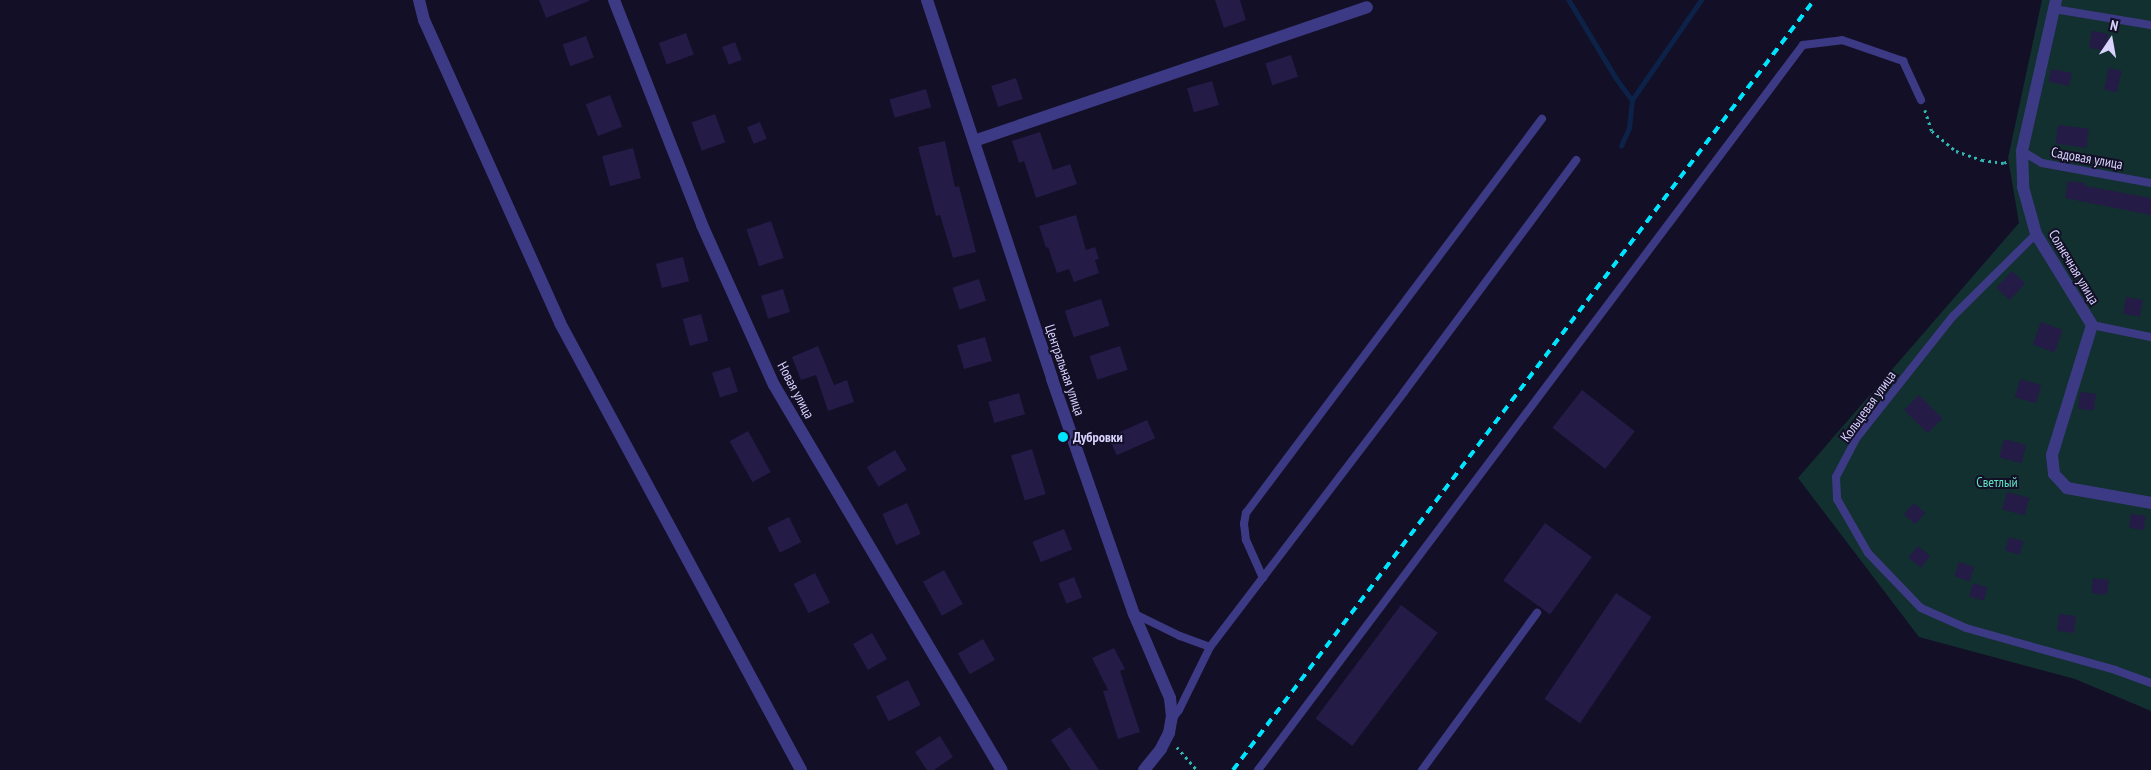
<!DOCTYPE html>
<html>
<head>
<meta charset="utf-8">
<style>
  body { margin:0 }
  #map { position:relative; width:2151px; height:770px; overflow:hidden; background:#130f26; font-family:"PT Sans Narrow",sans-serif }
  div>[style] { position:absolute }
  .green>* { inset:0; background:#12302f }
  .stream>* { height:4.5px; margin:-2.25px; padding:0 2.25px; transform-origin:2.25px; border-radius:2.25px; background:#0c2248 }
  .building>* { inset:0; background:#241b47; transform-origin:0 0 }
  .path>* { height:2.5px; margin-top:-1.25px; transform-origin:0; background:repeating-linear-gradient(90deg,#2fb8b0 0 2.5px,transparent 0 6.5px) }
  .service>* { height:8px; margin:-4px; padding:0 4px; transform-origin:4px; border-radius:4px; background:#3d3a85 }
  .minor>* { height:12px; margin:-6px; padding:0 6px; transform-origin:6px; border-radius:6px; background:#3d3a85 }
  .tertiary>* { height:12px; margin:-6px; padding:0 6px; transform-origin:6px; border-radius:6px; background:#3d3a85 }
  .rail>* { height:4px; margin-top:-2px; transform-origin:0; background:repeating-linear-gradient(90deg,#00e5ff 0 8px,transparent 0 14px) }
  .dots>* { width:14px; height:14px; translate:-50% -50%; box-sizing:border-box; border:2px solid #130f26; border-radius:50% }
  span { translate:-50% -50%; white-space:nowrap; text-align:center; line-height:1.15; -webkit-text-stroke:4px #130f26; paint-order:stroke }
  .street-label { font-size:14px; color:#d9d4ff }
  .poi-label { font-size:14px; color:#d9d4ff; font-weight:700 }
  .left { translate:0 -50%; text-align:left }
  .park-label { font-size:14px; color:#5fe0c0 }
  .north { position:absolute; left:2086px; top:15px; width:50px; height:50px; -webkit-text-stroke:4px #130f26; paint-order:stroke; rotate:12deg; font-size:14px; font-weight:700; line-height:20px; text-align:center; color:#d9d4ff }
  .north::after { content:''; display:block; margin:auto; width:18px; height:22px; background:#d9d4ff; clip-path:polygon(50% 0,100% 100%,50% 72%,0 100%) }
</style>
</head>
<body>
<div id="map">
  <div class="green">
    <i style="clip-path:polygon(2042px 0,2151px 0,2151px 711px,2075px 679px,1919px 637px,1798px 478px,2019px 223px,2008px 158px)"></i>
  </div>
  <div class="stream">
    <i style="left:1569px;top:0;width:91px;rotate:58.9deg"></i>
    <i style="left:1616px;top:78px;width:27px;rotate:54deg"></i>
    <i style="left:1621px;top:146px;width:20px;rotate:-66deg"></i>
    <i style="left:1629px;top:128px;width:28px;rotate:-84deg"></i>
    <i style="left:1632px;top:100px;width:121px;rotate:-55.4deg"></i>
  </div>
  <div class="building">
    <i style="clip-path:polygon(539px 0,589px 0,589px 1px,546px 18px)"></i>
    <i style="clip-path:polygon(1215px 0,1240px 0,1246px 20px,1224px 28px)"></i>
    <i style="left:2092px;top:31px;width:17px;height:17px;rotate:10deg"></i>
    <i style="left:686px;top:33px;width:23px;height:29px;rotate:70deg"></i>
    <i style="left:586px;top:36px;width:23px;height:25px;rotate:70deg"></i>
    <i style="left:735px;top:42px;width:19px;height:14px;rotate:69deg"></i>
    <i style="left:1291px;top:55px;width:23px;height:27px;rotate:72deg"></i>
    <i style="left:2109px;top:68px;width:13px;height:22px;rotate:13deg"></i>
    <i style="left:2051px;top:69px;width:21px;height:13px;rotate:11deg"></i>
    <i style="left:1016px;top:78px;width:22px;height:26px;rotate:72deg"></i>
    <i style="left:1212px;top:81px;width:25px;height:26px;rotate:74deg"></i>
    <i style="left:926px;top:89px;width:19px;height:38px;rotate:74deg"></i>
    <i style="left:610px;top:95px;width:34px;height:26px;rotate:69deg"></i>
    <i style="left:715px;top:114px;width:30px;height:25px;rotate:70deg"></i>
    <i style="left:760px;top:122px;width:18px;height:14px;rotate:68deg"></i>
    <i style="left:2058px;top:125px;width:31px;height:19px;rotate:7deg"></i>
    <i style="clip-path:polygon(1040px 132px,1053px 170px,1070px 164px,1077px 184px,1036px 198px,1024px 161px,1019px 163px,1012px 141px)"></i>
    <i style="clip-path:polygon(945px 141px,955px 187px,959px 186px,976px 252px,953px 258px,940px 215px,936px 216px,918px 147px)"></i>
    <i style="left:633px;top:148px;width:31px;height:32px;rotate:75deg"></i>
    <i style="clip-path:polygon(2068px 181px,2085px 183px,2085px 186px,2151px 198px,2151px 215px,2065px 198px)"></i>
    <i style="clip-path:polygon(1076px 215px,1086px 250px,1095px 247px,1099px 259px,1095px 260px,1099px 273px,1074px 282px,1069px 269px,1057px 273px,1048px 247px,1046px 248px,1039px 226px)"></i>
    <i style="left:771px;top:221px;width:39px;height:26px;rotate:71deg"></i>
    <i style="left:683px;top:257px;width:25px;height:28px;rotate:76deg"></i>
    <i style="left:2012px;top:271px;width:18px;height:23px;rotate:43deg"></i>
    <i style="left:979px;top:279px;width:23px;height:28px;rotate:72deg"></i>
    <i style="left:783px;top:289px;width:24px;height:23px;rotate:73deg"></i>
    <i style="left:2126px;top:297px;width:17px;height:17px;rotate:10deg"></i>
    <i style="left:1101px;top:299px;width:28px;height:38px;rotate:72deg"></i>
    <i style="left:701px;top:314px;width:28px;height:19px;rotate:75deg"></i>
    <i style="left:2041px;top:322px;width:23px;height:24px;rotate:20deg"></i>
    <i style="left:985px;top:337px;width:25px;height:29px;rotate:74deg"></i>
    <i style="clip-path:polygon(818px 346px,834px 385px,847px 380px,854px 402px,828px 411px,816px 375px,801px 380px,792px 357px)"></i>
    <i style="left:1120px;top:346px;width:25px;height:32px;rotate:72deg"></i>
    <i style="left:730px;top:367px;width:26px;height:19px;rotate:72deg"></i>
    <i style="left:2020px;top:379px;width:22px;height:19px;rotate:16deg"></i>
    <i style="left:1582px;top:390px;width:67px;height:48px;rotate:38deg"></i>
    <i style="left:2080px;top:392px;width:16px;height:17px;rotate:7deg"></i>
    <i style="left:1019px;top:393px;width:22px;height:32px;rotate:74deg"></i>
    <i style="left:1919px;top:395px;width:33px;height:21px;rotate:45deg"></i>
    <i style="left:1147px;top:420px;width:20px;height:42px;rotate:66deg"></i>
    <i style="left:748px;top:431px;width:47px;height:21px;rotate:61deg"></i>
    <i style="left:2004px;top:439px;width:23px;height:19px;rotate:15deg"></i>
    <i style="left:1032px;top:449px;width:47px;height:22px;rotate:73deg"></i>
    <i style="left:895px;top:450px;width:23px;height:33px;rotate:59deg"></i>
    <i style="left:2007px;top:492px;width:23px;height:18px;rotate:15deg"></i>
    <i style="left:907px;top:503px;width:34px;height:27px;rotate:66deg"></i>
    <i style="left:1914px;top:503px;width:15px;height:15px;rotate:42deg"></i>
    <i style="left:2131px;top:514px;width:15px;height:14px;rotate:8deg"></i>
    <i style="left:789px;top:517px;width:28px;height:24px;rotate:64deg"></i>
    <i style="left:1545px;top:523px;width:58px;height:71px;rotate:36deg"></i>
    <i style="left:1064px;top:529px;width:22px;height:34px;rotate:68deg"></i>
    <i style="left:2009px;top:537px;width:15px;height:14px;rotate:16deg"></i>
    <i style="left:1918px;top:546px;width:16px;height:15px;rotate:40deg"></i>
    <i style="left:1959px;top:562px;width:16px;height:15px;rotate:18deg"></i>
    <i style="left:944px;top:570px;width:39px;height:24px;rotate:61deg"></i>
    <i style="left:815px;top:573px;width:33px;height:24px;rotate:63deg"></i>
    <i style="left:1074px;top:577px;width:22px;height:17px;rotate:68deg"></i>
    <i style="left:2093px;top:578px;width:16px;height:15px;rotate:7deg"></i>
    <i style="left:1973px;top:583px;width:15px;height:14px;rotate:16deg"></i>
    <i style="left:1616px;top:593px;width:43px;height:128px;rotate:34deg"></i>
    <i style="left:1401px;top:605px;width:46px;height:142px;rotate:37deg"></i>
    <i style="left:2059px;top:614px;width:17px;height:17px;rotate:7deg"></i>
    <i style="left:872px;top:633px;width:30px;height:22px;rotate:60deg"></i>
    <i style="left:983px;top:639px;width:24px;height:29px;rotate:60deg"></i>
    <i style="clip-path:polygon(1114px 648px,1125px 669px,1120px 671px,1140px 732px,1118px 739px,1103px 691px,1108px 690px,1092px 658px)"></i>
    <i style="left:908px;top:680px;width:28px;height:36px;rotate:63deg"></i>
    <i style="clip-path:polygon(1070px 727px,1099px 770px,1071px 770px,1051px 740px)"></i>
    <i style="clip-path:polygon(940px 736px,953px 757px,934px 770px,927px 770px,915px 752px)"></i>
  </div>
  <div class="path">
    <i style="left:1925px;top:110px;width:22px;rotate:72deg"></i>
    <i style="left:1932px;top:131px;width:31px;rotate:40deg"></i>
    <i style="left:1956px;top:151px;width:28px;rotate:19deg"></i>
    <i style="left:1982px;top:160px;width:22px;rotate:8deg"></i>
    <i style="left:2004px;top:163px;width:4px;rotate:-27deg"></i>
    <i style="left:1177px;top:747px;width:30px;rotate:49deg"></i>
  </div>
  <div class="service">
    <i style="left:2054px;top:9px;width:98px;rotate:9.4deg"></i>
    <i style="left:2022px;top:151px;width:23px;rotate:31deg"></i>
    <i style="left:2042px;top:163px;width:111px;rotate:10.4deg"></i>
    <i style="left:2036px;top:234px;width:117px;rotate:135.3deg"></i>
    <i style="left:1953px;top:316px;width:154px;rotate:128.4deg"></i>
    <i style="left:1857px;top:437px;width:45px;rotate:117.7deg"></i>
    <i style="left:1836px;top:477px;width:22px;rotate:87deg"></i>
    <i style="left:1837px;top:499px;width:62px;rotate:60.1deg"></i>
    <i style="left:1868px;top:553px;width:76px;rotate:46.1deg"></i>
    <i style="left:1921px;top:608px;width:49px;rotate:24deg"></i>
    <i style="left:1966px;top:628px;width:155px;rotate:15.7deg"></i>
    <i style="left:2115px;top:670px;width:38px;rotate:20deg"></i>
    <i style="left:2092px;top:325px;width:60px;rotate:11.5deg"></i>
    <i style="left:1263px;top:578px;width:42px;rotate:-114.1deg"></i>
    <i style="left:1246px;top:540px;width:16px;rotate:-97deg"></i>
    <i style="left:1244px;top:524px;width:11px;rotate:-80deg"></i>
    <i style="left:1246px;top:513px;width:493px;rotate:-53.1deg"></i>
    <i style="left:1135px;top:614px;width:50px;rotate:26.1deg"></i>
    <i style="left:1180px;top:636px;width:32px;rotate:20deg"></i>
    <i style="left:1172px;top:719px;width:11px;rotate:-52deg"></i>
    <i style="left:1179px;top:710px;width:70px;rotate:-63.8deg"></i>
    <i style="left:1210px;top:647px;width:320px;rotate:-52.7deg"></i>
    <i style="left:1404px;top:392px;width:289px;rotate:-53.4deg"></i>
    <i style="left:1258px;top:770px;width:907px;rotate:-53.07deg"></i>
    <i style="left:1803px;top:45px;width:39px;rotate:-7deg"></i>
    <i style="left:1842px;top:40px;width:65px;rotate:19deg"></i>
    <i style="left:1903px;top:61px;width:43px;rotate:65.2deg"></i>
    <i style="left:1422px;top:770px;width:195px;rotate:-53.8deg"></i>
  </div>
  <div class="minor">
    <i style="left:419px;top:0;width:21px;rotate:76deg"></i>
    <i style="left:424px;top:20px;width:332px;rotate:65.8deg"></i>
    <i style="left:560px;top:323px;width:508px;rotate:61.67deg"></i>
    <i style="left:614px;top:0;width:242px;rotate:68.6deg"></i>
    <i style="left:702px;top:225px;width:175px;rotate:65.8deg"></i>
    <i style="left:774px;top:385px;width:447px;rotate:59.4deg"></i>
    <i style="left:2056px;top:0;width:155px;rotate:102.7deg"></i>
    <i style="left:2022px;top:151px;width:36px;rotate:88deg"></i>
    <i style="left:2023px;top:187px;width:49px;rotate:74.5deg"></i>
    <i style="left:2036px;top:234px;width:107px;rotate:58.4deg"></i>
    <i style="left:2092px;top:325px;width:136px;rotate:107.1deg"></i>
    <i style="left:2052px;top:455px;width:19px;rotate:84deg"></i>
    <i style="left:2054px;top:474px;width:19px;rotate:47deg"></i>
    <i style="left:2067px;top:488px;width:85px;rotate:10.1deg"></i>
    <i style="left:974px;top:141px;width:415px;rotate:-18.8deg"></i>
  </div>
  <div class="tertiary">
    <i style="left:927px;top:0;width:399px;rotate:71.7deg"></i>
    <i style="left:1052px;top:379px;width:249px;rotate:70.8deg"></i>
    <i style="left:1134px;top:614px;width:91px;rotate:66.8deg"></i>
    <i style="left:1170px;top:698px;width:18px;rotate:84deg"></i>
    <i style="left:1172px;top:716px;width:17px;rotate:100deg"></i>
    <i style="left:1169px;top:733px;width:18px;rotate:117deg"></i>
    <i style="left:1161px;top:749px;width:27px;rotate:129deg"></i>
  </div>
  <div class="rail">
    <i style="left:1233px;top:770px;width:965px;rotate:-52.96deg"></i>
  </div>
  <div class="dots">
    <i style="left:1063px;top:437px;background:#00e5ff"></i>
  </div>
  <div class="street-label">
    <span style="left:2087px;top:158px;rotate:10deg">Садовая улица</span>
    <span style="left:2074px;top:267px;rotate:59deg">Солнечная улица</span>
    <span style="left:1065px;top:370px;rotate:71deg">Центральная улица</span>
    <span style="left:796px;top:390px;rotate:62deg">Новая улица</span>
    <span style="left:1868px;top:406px;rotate:-54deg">Кольцевая улица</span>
  </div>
  <div class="poi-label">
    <span class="left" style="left:1073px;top:437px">Дубровки</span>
  </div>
  <div class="park-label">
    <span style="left:1997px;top:482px">Светлый</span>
  </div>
  <div class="north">N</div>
</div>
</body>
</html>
